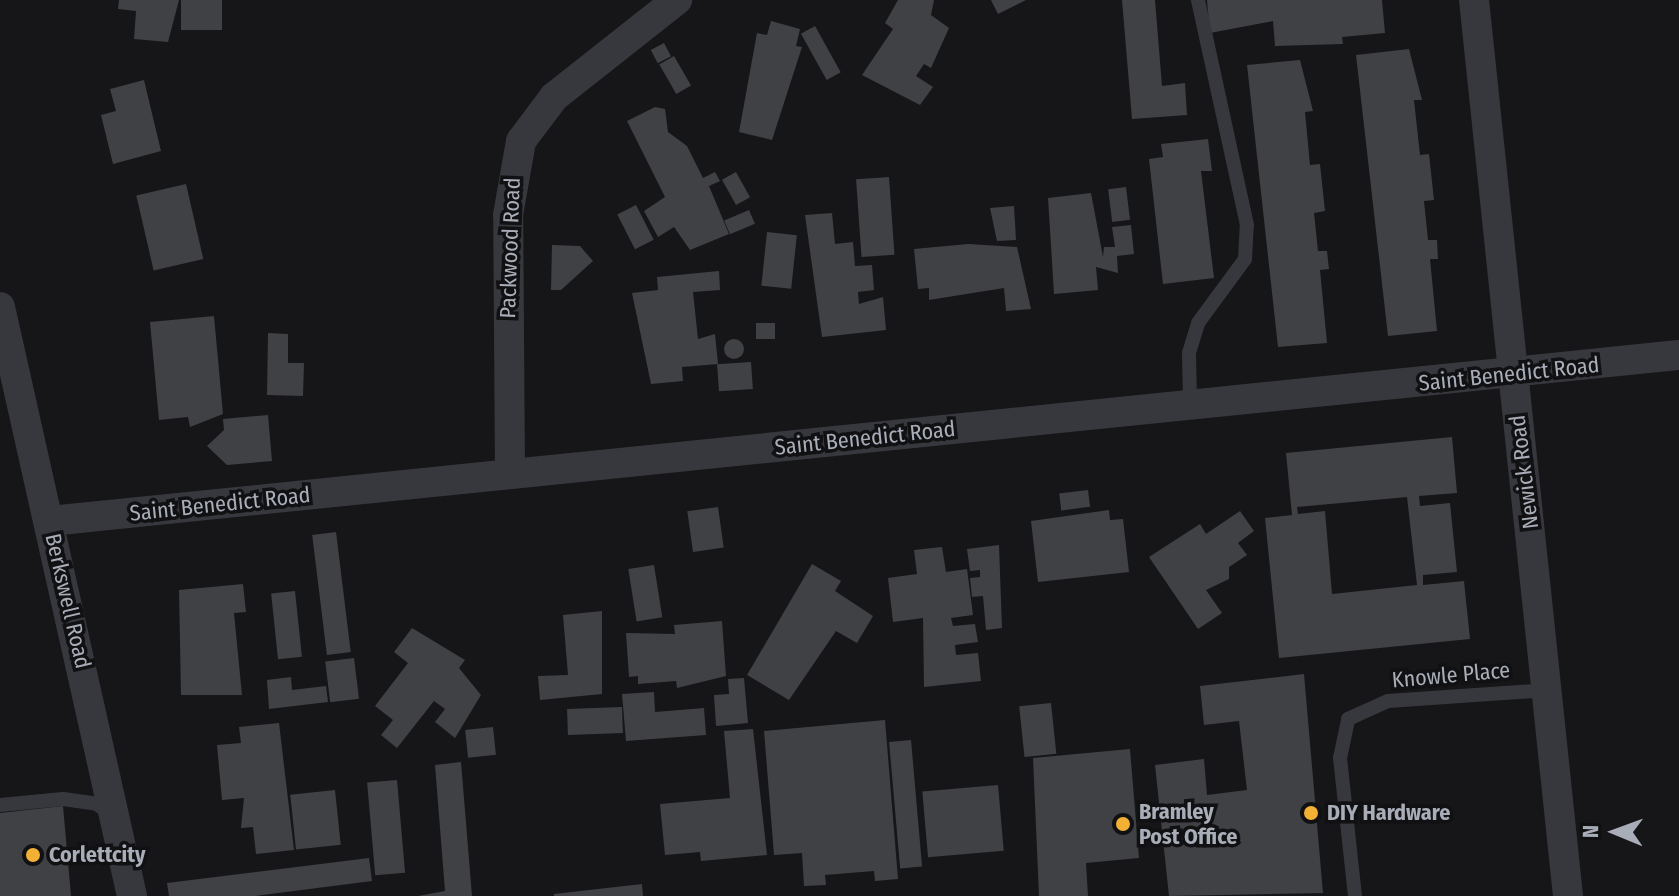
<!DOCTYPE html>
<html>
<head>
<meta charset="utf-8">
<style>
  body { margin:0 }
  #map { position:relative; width:1679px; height:896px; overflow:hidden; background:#161618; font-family:"Fira Sans Condensed",sans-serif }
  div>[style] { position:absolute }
  .building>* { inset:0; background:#404145; transform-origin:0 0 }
  .round { border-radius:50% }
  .service>* { height:14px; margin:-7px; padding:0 7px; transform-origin:7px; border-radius:7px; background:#37383d }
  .minor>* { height:30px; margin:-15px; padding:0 15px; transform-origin:15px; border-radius:15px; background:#37383d }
  .dots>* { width:22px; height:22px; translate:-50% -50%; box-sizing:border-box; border:4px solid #111113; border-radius:50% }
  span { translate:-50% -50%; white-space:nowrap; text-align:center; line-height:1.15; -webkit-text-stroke:7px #111113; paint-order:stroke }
  .street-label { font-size:22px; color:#a8adb8 }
  .poi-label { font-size:22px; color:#a8adb8; font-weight:700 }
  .left { translate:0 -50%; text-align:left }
  .north { position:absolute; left:1575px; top:792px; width:80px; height:80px; -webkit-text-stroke:6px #111113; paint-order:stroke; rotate:271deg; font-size:22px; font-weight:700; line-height:32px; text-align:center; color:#a8adb8 }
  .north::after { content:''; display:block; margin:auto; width:28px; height:36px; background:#a8adb8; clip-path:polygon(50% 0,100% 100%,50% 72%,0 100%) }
</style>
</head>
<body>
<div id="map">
  <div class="building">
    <i style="clip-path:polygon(119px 0,179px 0,168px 42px,134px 39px,136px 11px,118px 9px)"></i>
    <i style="left:181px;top:0;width:41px;height:30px"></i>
    <i style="clip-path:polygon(898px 0,934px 0,931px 15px,949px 28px,931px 68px,924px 64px,916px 76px,933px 87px,920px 105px,862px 75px,893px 29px,885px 23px)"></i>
    <i style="clip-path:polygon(991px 0,1026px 0,998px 14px)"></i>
    <i style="clip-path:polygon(1122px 0,1155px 0,1162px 86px,1185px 83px,1187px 115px,1132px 119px)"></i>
    <i style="clip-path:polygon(1207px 0,1382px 0,1385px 33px,1342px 37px,1343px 44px,1275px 46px,1273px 21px,1210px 33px)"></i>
    <i style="clip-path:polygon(771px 21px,800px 29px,796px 46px,802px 47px,772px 140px,739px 132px,757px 33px,767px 35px)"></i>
    <i style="left:815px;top:26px;width:53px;height:16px;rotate:61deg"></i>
    <i style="left:664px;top:43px;width:15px;height:15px;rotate:62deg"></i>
    <i style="clip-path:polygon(1409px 49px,1422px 100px,1414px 100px,1420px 155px,1429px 154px,1434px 200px,1424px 201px,1428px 240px,1437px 240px,1438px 259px,1430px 259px,1437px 331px,1388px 336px,1356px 55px)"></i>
    <i style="left:674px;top:56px;width:34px;height:17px;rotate:60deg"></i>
    <i style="clip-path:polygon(1300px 60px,1313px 111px,1305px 112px,1310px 165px,1320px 164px,1325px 211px,1314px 213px,1318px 251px,1327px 251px,1329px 269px,1320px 270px,1327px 343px,1278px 347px,1247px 65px)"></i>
    <i style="clip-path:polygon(144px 80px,161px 151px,113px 164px,101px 115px,116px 111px,110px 89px)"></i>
    <i style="clip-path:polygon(655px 107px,665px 109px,668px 132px,687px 146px,703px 178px,715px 172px,720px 181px,709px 186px,729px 234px,690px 250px,674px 227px,658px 237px,644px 211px,665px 197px,627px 121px)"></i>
    <i style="clip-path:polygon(1208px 139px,1212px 171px,1201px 171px,1214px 278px,1163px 284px,1149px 159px,1163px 157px,1161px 144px)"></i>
    <i style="left:736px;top:172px;width:29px;height:16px;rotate:61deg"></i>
    <i style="left:889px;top:177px;width:78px;height:33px;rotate:86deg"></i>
    <i style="left:186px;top:184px;width:77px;height:51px;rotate:77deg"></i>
    <i style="left:1126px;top:187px;width:33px;height:18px;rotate:83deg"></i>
    <i style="clip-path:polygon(1091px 193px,1103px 257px,1104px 247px,1115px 247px,1112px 227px,1131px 225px,1134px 254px,1117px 256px,1118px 273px,1096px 267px,1098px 290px,1054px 294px,1048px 198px)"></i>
    <i style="left:636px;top:205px;width:39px;height:21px;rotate:63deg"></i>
    <i style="clip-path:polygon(1014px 206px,1016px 240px,997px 241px,990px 208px)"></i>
    <i style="left:749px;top:210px;width:15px;height:27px;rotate:67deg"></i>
    <i style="clip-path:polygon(832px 213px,835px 244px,853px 242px,855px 266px,872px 265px,874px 290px,858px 292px,859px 304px,883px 297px,886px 330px,822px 337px,805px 215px)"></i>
    <i style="left:767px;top:232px;width:30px;height:54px;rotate:6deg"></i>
    <i style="clip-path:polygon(968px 244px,1017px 247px,1031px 309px,1006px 311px,1004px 288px,929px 300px,929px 288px,918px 289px,914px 249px)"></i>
    <i style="clip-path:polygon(552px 245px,580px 246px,593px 261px,561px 290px,551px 290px)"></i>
    <i style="clip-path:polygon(719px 271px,720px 290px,693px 292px,698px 339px,715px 334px,718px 364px,682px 367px,683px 381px,651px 384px,632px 293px,658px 290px,657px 277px)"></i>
    <i style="clip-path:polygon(214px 316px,223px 414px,190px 427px,188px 417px,159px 420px,150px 322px)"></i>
    <i style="left:756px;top:323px;width:19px;height:16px"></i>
    <i style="clip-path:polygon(268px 333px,288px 334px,288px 363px,304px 363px,303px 396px,267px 395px)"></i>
    <i class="round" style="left:724px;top:339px;width:20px;height:20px"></i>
    <i style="left:751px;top:362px;width:27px;height:34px;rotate:86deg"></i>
    <i style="clip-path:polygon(268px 415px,272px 461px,227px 465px,207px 446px,224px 430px,223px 419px)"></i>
    <i style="clip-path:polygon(evenodd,1452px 437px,1457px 493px,1419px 496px,1420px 506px,1450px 503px,1457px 572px,1423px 575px,1423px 585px,1464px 581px,1470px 639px,1279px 658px,1265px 518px,1292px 515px,1286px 453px,1452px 437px,1407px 497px,1417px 585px,1332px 594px,1325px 511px,1298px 514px,1297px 507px,1407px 497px)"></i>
    <i style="left:1088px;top:490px;width:17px;height:29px;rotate:83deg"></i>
    <i style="left:718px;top:507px;width:41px;height:31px;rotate:82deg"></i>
    <i style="clip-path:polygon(1109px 510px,1110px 520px,1123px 519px,1129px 572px,1038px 582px,1031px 521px)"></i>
    <i style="clip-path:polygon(1240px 511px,1254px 531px,1238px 543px,1247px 555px,1229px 567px,1229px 579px,1206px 590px,1222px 613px,1198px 629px,1149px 557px,1200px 524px,1206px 534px)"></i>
    <i style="left:336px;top:532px;width:121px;height:24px;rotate:83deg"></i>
    <i style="clip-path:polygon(999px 545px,1002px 628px,986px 630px,983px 596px,972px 597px,970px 578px,980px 577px,980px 570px,970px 571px,967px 549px)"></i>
    <i style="clip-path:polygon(942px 547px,946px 572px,967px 569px,973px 615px,951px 618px,953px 626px,975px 624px,978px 642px,955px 645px,956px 655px,978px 653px,981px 681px,924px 687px,923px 618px,893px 622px,888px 578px,917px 574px,914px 550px)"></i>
    <i style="clip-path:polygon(812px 564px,841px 581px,835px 591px,873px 616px,857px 643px,836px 631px,789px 700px,747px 675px)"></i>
    <i style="left:654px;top:565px;width:53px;height:26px;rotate:81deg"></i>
    <i style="clip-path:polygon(243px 584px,246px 612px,234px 613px,242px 695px,181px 695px,179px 590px)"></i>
    <i style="left:295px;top:591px;width:66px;height:24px;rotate:84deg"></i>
    <i style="clip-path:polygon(602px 611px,602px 694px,540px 700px,538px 676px,568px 675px,563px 615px)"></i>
    <i style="clip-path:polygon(722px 621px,726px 676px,677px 688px,676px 681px,638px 684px,638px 676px,629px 677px,626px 633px,675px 634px,674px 625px)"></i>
    <i style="clip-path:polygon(412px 628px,465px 660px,459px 668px,481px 695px,455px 738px,435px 722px,445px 709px,434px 701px,397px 748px,381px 735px,393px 720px,375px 706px,408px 663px,394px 652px)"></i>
    <i style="left:354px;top:658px;width:41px;height:29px;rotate:83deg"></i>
    <i style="clip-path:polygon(1304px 674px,1323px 893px,1169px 896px,1155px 765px,1204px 759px,1207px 795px,1247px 790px,1239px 721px,1204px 725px,1200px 686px)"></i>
    <i style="clip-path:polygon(291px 677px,292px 690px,326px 686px,328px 702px,269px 709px,267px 680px)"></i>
    <i style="clip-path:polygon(744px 678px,748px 723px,716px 726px,714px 695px,729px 694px,728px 679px)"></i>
    <i style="clip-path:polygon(654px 692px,655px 712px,704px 708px,706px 735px,626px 741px,622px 694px)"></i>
    <i style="left:1051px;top:703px;width:51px;height:32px;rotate:84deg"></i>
    <i style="left:622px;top:707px;width:26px;height:55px;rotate:88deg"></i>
    <i style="clip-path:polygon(885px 720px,898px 879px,875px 881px,874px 871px,825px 875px,826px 885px,804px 886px,802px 853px,774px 855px,764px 731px)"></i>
    <i style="clip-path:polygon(279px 723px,294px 850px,256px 854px,253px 827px,241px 828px,244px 798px,222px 800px,217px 745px,241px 743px,239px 727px)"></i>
    <i style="left:493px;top:727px;width:28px;height:28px;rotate:84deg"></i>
    <i style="clip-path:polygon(753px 729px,767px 855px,701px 861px,700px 852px,665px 855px,660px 804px,730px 798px,724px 731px)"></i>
    <i style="left:911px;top:740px;width:127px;height:22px;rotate:85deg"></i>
    <i style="clip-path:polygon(1130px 749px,1139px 858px,1086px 863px,1088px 896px,1039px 896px,1033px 758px)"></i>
    <i style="clip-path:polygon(461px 762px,472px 896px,418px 896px,445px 891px,435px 765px)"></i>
    <i style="left:397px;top:780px;width:93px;height:30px;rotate:85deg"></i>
    <i style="left:998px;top:785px;width:66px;height:76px;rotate:85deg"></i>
    <i style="left:335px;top:790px;width:55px;height:45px;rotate:84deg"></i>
    <i style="clip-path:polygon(63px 806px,71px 896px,0 896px,0 813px)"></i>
    <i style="clip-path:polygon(369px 858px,372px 881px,255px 896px,169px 896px,167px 883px)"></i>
    <i style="clip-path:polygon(642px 884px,643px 896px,554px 896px,554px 894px)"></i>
  </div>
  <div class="service">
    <i style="left:1190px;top:404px;width:51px;rotate:-91.1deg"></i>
    <i style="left:1189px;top:353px;width:31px;rotate:-73deg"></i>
    <i style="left:1198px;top:323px;width:79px;rotate:-53.7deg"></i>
    <i style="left:1245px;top:259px;width:34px;rotate:-87deg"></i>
    <i style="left:1247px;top:225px;width:230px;rotate:-102.3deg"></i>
    <i style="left:0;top:805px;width:63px;rotate:-5.4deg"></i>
    <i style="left:63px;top:799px;width:34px;rotate:8deg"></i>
    <i style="left:97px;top:804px;width:16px;rotate:38deg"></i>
    <i style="left:1355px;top:896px;width:139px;rotate:-96.2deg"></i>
    <i style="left:1340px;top:758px;width:40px;rotate:-78deg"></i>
    <i style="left:1348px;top:719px;width:44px;rotate:-24.2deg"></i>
    <i style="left:1388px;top:701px;width:160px;rotate:-3.9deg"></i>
  </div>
  <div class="minor">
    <i style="left:1474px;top:0;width:901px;rotate:84.01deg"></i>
    <i style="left:0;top:307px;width:604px;rotate:77.37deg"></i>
    <i style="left:510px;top:474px;width:259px;rotate:-90.4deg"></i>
    <i style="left:508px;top:215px;width:75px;rotate:-80deg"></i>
    <i style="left:521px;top:141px;width:55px;rotate:-53.1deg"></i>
    <i style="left:554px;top:97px;width:157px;rotate:-38.3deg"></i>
    <i style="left:50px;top:521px;width:1637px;rotate:-5.82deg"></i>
  </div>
  <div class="dots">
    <i style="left:1311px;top:813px;background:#f2b134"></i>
    <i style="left:1123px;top:824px;background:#f2b134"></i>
    <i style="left:33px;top:855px;background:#f2b134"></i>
  </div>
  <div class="street-label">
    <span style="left:510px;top:248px;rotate:-88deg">Packwood Road</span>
    <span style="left:1509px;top:374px;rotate:-6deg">Saint Benedict Road</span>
    <span style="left:865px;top:438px;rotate:-6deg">Saint Benedict Road</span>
    <span style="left:1524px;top:472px;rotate:-97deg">Newick Road</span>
    <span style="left:220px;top:504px;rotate:-6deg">Saint Benedict Road</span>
    <span style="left:68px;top:601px;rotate:77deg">Berkswell Road</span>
    <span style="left:1451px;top:675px;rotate:-5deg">Knowle Place</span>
  </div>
  <div class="poi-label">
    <span class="left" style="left:1139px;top:824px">Bramley<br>Post Office</span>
    <span class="left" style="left:1327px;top:813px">DIY Hardware</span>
    <span class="left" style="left:49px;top:855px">Corlettcity</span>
  </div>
  <div class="north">N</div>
</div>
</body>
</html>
